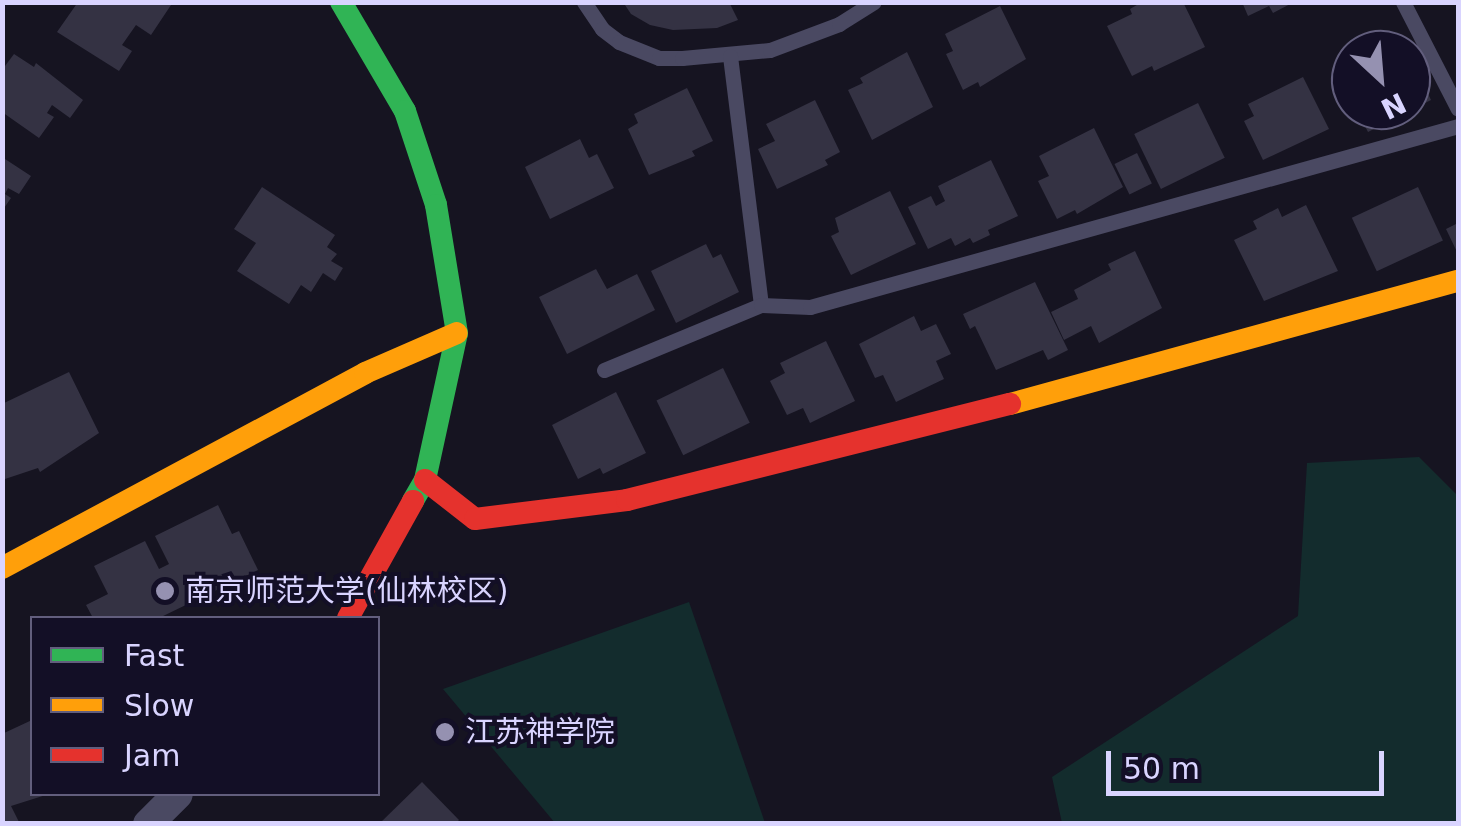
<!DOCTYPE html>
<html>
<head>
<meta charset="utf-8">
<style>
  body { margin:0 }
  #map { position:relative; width:1461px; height:826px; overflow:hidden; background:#161421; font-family:"DejaVu Sans","Noto Sans SC",sans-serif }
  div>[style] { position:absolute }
  .green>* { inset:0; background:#132c2d }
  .building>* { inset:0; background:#343243; transform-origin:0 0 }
  .lane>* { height:15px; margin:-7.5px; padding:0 7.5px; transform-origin:7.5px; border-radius:7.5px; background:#4a4962 }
  .street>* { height:30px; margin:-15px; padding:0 15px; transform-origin:15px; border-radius:15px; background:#4a4962 }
  .fast>* { height:22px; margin:-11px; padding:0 11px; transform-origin:11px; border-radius:11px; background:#30b455 }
  .slow>* { height:22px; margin:-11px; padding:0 11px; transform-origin:11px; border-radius:11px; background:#ff9f0a }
  .jam>* { height:22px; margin:-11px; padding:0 11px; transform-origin:11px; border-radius:11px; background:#e5322d }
  .dots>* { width:28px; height:28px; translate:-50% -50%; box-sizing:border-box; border:5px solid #130f26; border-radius:50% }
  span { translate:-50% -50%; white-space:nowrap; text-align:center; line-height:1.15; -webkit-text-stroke:8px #130f26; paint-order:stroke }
  .poi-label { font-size:30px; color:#d9d4ff }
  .left { translate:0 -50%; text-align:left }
  .frame { position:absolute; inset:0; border:5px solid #d9d4ff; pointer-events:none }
  .legend { position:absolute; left:30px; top:616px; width:350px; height:180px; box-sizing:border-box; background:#130f26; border:2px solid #625e7d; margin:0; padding:12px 18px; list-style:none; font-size:30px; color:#d9d4ff }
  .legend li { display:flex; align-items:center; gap:20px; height:50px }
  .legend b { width:50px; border:2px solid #625e7d }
  .north { position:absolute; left:1331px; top:30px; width:100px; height:100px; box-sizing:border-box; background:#130f26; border:2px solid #625e7d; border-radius:50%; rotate:154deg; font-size:28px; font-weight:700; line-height:40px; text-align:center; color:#d9d4ff }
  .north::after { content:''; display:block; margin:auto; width:35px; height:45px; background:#9591b1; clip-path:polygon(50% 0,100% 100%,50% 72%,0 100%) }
  .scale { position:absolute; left:1106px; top:751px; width:278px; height:45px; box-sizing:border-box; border:5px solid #d9d4ff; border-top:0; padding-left:12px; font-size:30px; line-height:35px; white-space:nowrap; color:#d9d4ff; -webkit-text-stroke:8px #130f26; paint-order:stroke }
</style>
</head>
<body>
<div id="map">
  <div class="green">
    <i style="clip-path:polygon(1419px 457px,1458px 496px,1458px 823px,1062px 823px,1052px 777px,1298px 616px,1307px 463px)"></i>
    <i style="clip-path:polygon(689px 602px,765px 823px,555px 823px,443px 689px)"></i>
  </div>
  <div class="building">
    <i style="clip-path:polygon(78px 2px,166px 2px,171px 5px,151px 35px,136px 25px,122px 45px,132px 51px,119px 71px,57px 32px)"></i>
    <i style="clip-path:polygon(623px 2px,729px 2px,738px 20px,717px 28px,673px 30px,650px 25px,631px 14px)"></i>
    <i style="clip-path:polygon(1142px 2px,1183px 2px,1205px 47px,1154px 71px,1152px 66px,1132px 76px,1107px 26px,1132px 14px,1130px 9px)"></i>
    <i style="clip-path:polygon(1242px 2px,1294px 2px,1273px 13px,1269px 6px,1248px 16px)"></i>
    <i style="clip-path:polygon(1000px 6px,1026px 59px,980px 87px,978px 82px,963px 90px,946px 54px,953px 51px,945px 34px)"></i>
    <i style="clip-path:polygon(907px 52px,933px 107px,872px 140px,848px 90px,863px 83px,860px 78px)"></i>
    <i style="clip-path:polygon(14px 54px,34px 67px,36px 63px,83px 100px,70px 118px,52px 105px,47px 113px,54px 117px,39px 138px,2px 112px,2px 70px)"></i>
    <i style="clip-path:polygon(1411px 59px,1431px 100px,1368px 132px,1357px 110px,1411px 110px)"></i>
    <i style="clip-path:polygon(1303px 77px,1329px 129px,1263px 160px,1244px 121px,1254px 116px,1248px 104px)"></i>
    <i style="clip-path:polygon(687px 88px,713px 141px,692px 151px,695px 156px,649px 175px,628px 129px,638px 123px,634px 114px)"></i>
    <i style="clip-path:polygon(815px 100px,840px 152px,825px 160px,828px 165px,777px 189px,758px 149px,775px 141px,766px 124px)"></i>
    <i style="left:1198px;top:103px;width:61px;height:71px;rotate:64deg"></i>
    <i style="clip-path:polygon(1094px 128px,1123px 187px,1077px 214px,1075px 210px,1057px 219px,1038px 181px,1049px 176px,1039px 156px)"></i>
    <i style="clip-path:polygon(580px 139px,589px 158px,597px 154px,614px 188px,550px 219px,525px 167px)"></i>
    <i style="clip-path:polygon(2px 152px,5px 159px,31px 176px,19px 194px,8px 188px,5px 194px,11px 198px,2px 211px)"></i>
    <i style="left:1137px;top:153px;width:34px;height:25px;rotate:64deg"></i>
    <i style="clip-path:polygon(991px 160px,1018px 216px,988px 230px,990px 235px,973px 243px,970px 238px,955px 246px,951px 238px,928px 249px,908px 207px,931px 196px,936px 206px,945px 201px,938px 186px)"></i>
    <i style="clip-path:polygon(262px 187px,335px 235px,327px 247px,337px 254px,331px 261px,343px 268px,335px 281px,323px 273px,311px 292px,301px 285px,289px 304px,237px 271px,256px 243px,234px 229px)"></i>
    <i style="left:1418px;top:187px;width:59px;height:73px;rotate:65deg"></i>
    <i style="clip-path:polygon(890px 191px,916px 244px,851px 275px,831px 236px,839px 232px,835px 218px)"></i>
    <i style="clip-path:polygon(1306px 205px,1338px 271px,1264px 301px,1234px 240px,1257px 229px,1253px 221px,1278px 208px,1282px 217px)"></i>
    <i style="clip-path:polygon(1458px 223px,1458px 254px,1446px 229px)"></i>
    <i style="clip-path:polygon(706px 244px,713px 258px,721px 254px,739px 292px,676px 323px,651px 271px)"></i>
    <i style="clip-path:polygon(1135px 251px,1162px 308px,1099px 343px,1091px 326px,1064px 340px,1051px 312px,1078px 299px,1074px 290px,1111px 270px,1108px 264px)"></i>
    <i style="clip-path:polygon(596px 269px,607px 289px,637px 274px,655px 310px,567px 354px,539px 297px)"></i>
    <i style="clip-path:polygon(1035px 282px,1068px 350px,1048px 360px,1043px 350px,996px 370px,975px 326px,970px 329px,963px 314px)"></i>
    <i style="clip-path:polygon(914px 316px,921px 331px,936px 324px,951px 354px,936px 361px,944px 379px,896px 402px,883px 375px,875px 378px,859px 344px)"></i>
    <i style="clip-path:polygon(826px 341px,855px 401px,810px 423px,803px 408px,787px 415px,770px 381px,785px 373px,780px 363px)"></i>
    <i style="left:723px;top:368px;width:61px;height:74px;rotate:64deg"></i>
    <i style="clip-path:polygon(69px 372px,99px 433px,40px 472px,38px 468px,2px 480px,2px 404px)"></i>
    <i style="clip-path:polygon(616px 392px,646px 453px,603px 474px,600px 468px,578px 479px,552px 425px)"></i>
    <i style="clip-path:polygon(218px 505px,232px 534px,239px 531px,258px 570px,159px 618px,93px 618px,86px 605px,108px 594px,94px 566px,145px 541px,159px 569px,169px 564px,155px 536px)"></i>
    <i style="clip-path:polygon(32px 720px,32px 794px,49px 794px,11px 806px,20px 824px,2px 824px,2px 734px)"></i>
    <i style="clip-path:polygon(422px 782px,459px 820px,455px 824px,379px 824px)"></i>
  </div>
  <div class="lane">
    <i style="left:584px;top:2px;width:32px;rotate:56deg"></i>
    <i style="left:602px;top:29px;width:21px;rotate:37deg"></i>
    <i style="left:619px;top:42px;width:43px;rotate:21.8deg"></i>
    <i style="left:659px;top:58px;width:23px"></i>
    <i style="left:682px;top:58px;width:88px;rotate:-5.2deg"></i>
    <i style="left:770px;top:50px;width:74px;rotate:-20.6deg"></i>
    <i style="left:839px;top:24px;width:41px;rotate:-32.2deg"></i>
    <i style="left:1403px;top:2px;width:120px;rotate:62.8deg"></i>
    <i style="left:730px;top:56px;width:251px;rotate:82.9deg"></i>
    <i style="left:604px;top:370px;width:170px;rotate:-22.5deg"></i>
    <i style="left:761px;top:305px;width:49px;rotate:2.3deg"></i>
    <i style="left:810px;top:307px;width:673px;rotate:-15.61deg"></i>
  </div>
  <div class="street">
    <i style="left:148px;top:824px;width:42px;rotate:-45deg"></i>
  </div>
  <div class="fast">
    <i style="left:341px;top:2px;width:126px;rotate:59.6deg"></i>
    <i style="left:405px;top:111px;width:99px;rotate:71.7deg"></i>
    <i style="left:436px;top:205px;width:130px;rotate:80.7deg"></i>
    <i style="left:457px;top:333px;width:150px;rotate:102.3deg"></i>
    <i style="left:425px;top:480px;width:24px;rotate:120deg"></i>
  </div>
  <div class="slow">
    <i style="left:1010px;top:404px;width:465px;rotate:-15.4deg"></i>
    <i style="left:2px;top:568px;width:412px;rotate:-28.2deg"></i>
    <i style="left:365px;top:373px;width:100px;rotate:-23.5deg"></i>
  </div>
  <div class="jam">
    <i style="left:425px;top:480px;width:63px;rotate:38deg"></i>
    <i style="left:475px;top:519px;width:153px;rotate:-7.1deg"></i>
    <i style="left:627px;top:500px;width:395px;rotate:-14.1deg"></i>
    <i style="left:348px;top:618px;width:134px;rotate:-60.9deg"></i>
  </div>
  <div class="dots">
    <i style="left:165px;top:591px;background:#9591b1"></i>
    <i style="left:445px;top:732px;background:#9591b1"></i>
  </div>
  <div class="poi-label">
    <span class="left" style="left:185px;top:591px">南京师范大学(仙林校区)</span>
    <span class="left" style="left:465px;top:732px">江苏神学院</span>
  </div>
  <div class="frame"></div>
  <ul class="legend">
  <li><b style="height:12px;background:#30b455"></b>Fast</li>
  <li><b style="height:12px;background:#ff9f0a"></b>Slow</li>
  <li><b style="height:12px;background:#e5322d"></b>Jam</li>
  </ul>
  <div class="north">N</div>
  <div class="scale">50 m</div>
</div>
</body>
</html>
